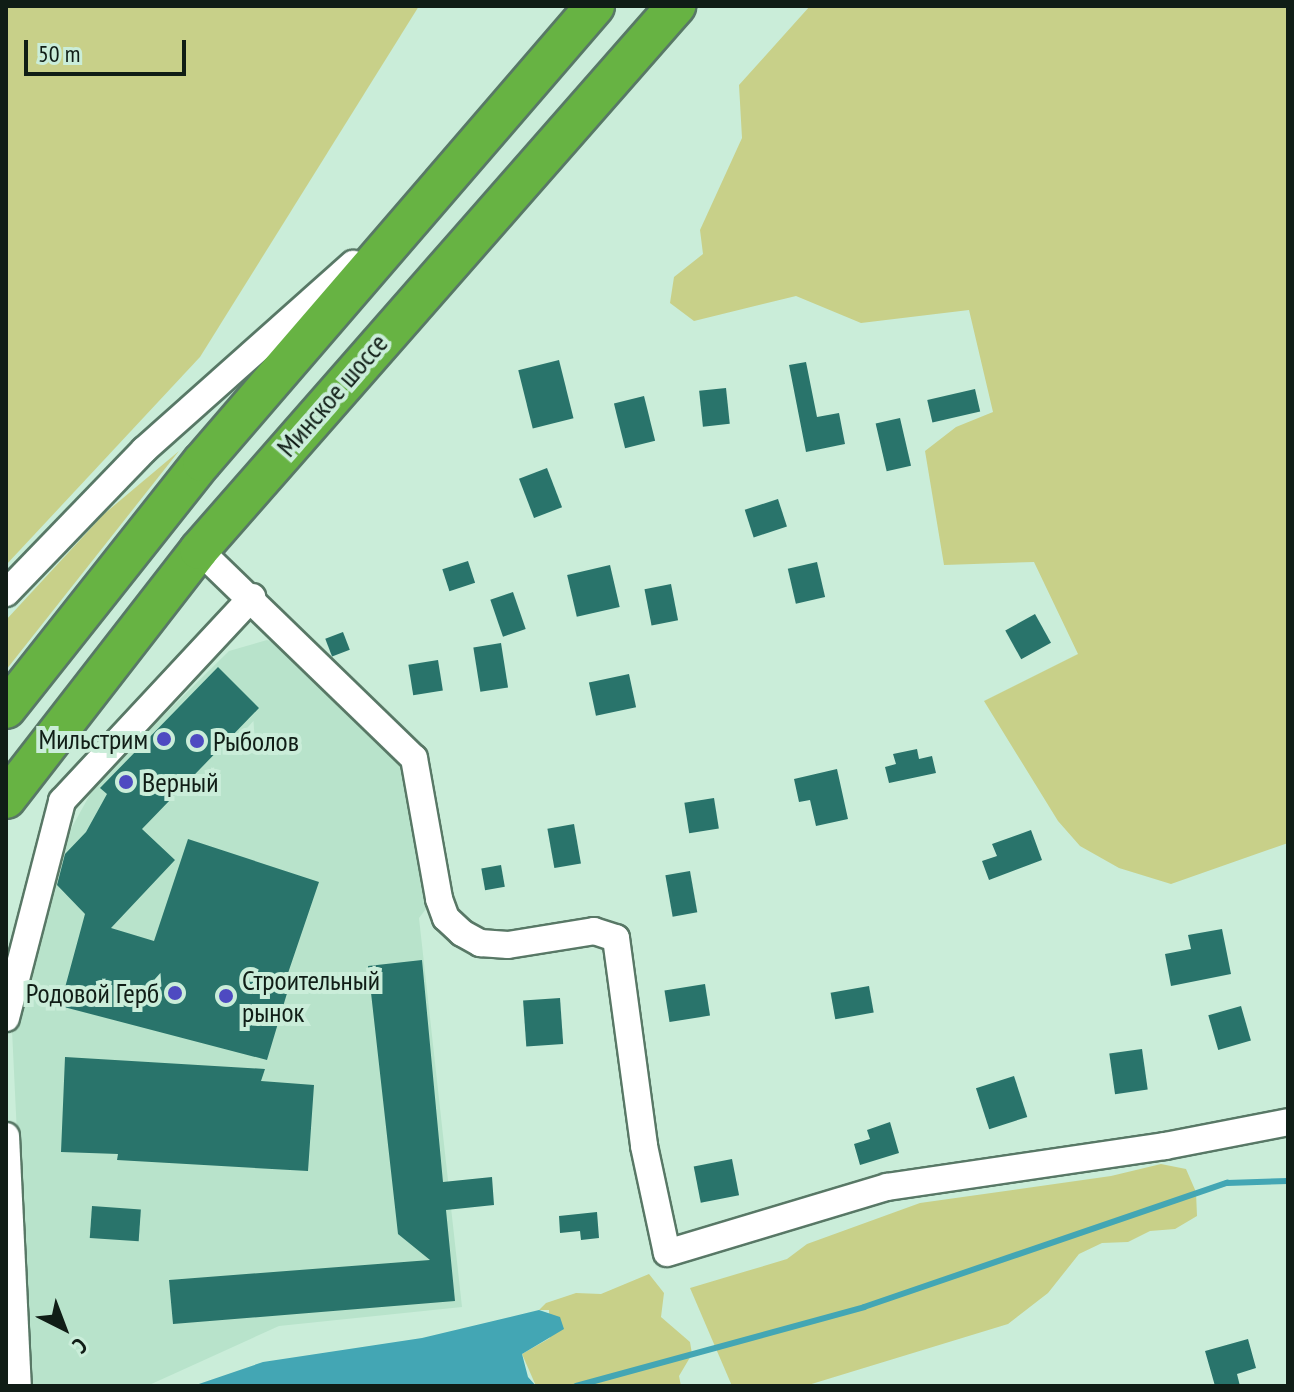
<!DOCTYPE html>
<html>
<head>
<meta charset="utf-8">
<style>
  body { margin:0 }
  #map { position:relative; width:1294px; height:1392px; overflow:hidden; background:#caedd9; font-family:"PT Sans Narrow",sans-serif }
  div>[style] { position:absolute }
  .built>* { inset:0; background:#b8e3cb }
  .green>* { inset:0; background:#c8d089 }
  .water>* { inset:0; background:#43a6b4 }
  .stream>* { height:6px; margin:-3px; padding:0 3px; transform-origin:3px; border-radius:3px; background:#43a6b4 }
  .building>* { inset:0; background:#29746b; transform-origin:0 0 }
  .roads { filter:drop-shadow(2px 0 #587866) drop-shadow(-2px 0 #587866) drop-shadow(0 2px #587866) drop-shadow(0 -2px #587866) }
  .minor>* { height:26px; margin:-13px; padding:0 13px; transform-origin:13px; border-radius:13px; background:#fff }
  .highway>* { height:38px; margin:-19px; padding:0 19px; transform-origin:19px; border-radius:19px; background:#67b343 }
  .dots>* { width:22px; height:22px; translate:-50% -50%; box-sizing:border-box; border:4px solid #caedd9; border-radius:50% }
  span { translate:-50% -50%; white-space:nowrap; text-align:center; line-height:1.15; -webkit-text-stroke:8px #caedd9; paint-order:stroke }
  .street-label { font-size:28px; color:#101d16 }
  .poi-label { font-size:28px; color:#101d16 }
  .right { translate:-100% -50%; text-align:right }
  .left { translate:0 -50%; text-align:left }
  .frame { position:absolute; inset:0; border:8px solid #101d16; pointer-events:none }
  .north { position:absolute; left:24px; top:1288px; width:80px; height:80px; -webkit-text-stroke:6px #caedd9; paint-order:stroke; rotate:138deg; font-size:22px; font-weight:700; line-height:32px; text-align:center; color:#101d16 }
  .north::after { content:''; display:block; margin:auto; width:28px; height:36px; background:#101d16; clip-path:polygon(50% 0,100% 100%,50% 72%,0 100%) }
  .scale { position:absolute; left:24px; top:40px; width:162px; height:36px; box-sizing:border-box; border:4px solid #101d16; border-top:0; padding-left:10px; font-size:24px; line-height:28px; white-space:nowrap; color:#101d16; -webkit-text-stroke:6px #caedd9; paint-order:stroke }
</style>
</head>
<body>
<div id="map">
  <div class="built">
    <i style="clip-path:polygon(267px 640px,281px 645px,405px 759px,429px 905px,419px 918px,462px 1307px,279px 1326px,147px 1386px,29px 1386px,12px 1030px,42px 931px,46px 874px,98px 780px,229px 651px)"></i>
  </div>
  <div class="green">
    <i style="clip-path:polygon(6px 6px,419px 6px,200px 357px,6px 565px)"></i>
    <i style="clip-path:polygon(810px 6px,1288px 6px,1288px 843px,1171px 884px,1119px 868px,1080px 846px,1058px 821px,984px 701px,1078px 654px,1034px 562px,944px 565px,925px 451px,956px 427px,993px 412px,969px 310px,861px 323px,796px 296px,694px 321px,670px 303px,674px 277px,703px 254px,700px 230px,742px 138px,739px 85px)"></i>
    <i style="clip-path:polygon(179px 451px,6px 670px,6px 620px,104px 514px)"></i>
    <i style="clip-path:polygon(1161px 1164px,1186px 1169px,1196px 1192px,1197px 1216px,1175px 1229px,1150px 1231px,1128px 1242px,1102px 1243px,1079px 1254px,1048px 1293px,1008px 1324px,805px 1386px,732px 1386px,690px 1288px,787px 1259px,807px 1244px,920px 1203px,1111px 1176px)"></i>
    <i style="clip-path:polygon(649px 1274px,664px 1293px,661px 1317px,690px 1342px,692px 1354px,679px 1376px,681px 1386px,536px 1386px,522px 1354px,550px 1338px,549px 1310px,539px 1310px,546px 1303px,576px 1293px,601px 1294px)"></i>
  </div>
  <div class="water">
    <i style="clip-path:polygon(539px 1310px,560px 1317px,564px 1329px,522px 1354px,528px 1377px,536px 1386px,193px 1386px,263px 1362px,422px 1338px)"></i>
  </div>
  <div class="stream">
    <i style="left:576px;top:1386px;width:299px;rotate:-15.3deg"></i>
    <i style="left:864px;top:1307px;width:384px;rotate:-18.9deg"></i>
    <i style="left:1227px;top:1183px;width:61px;rotate:-1.9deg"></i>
  </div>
  <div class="building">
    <i style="left:559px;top:360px;width:60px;height:42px;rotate:76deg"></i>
    <i style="clip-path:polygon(806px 362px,817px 417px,839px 413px,845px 444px,806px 452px,789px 365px)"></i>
    <i style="left:726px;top:388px;width:36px;height:27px;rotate:84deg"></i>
    <i style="left:975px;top:389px;width:23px;height:49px;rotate:77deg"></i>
    <i style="left:644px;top:396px;width:46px;height:31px;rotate:76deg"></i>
    <i style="left:900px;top:418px;width:49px;height:25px;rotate:77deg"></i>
    <i style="left:547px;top:468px;width:42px;height:30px;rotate:69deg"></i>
    <i style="left:778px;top:499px;width:29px;height:35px;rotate:72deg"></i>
    <i style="left:468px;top:561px;width:23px;height:27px;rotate:72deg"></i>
    <i style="left:817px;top:562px;width:36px;height:30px;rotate:77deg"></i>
    <i style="left:610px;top:565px;width:43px;height:44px;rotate:77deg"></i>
    <i style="left:671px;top:584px;width:37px;height:27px;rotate:79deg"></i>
    <i style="left:513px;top:592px;width:39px;height:24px;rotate:71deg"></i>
    <i style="left:1035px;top:614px;width:33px;height:34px;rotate:61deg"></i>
    <i style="left:343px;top:632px;width:19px;height:19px;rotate:69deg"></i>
    <i style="left:501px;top:643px;width:45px;height:28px;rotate:81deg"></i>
    <i style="left:438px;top:660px;width:31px;height:30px;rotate:81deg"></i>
    <i style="clip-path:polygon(218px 667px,259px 708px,142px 829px,175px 860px,111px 928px,154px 941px,188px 839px,319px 882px,286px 979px,291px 980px,267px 1060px,60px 1006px,85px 914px,57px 885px,65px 854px,86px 832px,107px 794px,100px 788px)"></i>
    <i style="left:629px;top:674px;width:34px;height:41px;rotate:78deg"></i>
    <i style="clip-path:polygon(917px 749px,919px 759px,932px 756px,936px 773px,889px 783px,885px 767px,896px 764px,893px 754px)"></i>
    <i style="clip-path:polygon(837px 769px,848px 819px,816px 826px,810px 800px,799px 802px,794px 779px)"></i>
    <i style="left:714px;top:798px;width:31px;height:30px;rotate:81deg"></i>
    <i style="left:574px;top:824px;width:40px;height:27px;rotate:80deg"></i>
    <i style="clip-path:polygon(1031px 830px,1042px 860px,989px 880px,982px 861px,997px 856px,992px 844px)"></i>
    <i style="left:501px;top:865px;width:22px;height:20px;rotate:80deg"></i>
    <i style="left:690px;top:871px;width:42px;height:25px;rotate:80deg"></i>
    <i style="clip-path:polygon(1222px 929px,1231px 974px,1171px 986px,1165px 954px,1191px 949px,1188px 935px)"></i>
    <i style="clip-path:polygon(422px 960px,443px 1182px,492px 1177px,494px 1205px,446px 1210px,455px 1301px,173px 1324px,169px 1280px,430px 1260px,398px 1234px,368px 966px)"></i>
    <i style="left:705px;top:984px;width:32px;height:41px;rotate:81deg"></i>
    <i style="left:869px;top:986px;width:27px;height:39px;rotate:80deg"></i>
    <i style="left:560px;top:998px;width:46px;height:37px;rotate:86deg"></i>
    <i style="left:1241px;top:1006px;width:36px;height:34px;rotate:74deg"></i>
    <i style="left:1142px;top:1049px;width:41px;height:33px;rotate:82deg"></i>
    <i style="clip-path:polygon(65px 1057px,265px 1069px,261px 1081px,314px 1085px,308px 1171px,117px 1160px,118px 1154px,61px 1152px)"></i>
    <i style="left:1014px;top:1076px;width:43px;height:40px;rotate:72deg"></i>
    <i style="clip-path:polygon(890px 1122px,899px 1153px,860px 1165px,854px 1144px,870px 1139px,867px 1130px)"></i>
    <i style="left:732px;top:1159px;width:37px;height:39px;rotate:79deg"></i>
    <i style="left:92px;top:1206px;width:49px;height:32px;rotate:4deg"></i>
    <i style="clip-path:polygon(597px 1212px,599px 1238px,581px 1240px,580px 1231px,560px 1233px,559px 1216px)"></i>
    <i style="clip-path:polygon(1248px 1339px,1256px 1368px,1237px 1374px,1240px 1386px,1215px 1386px,1205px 1351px)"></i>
  </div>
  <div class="roads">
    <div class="minor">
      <i style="left:199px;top:550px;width:299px;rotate:44.1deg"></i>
      <i style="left:414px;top:758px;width:143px;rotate:79.9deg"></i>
      <i style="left:439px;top:899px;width:20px;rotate:70deg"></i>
      <i style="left:446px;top:918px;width:22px;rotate:43deg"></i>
      <i style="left:462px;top:933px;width:21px;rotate:29deg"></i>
      <i style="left:480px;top:943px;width:28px;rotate:4deg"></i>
      <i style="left:508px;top:945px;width:87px;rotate:-9.2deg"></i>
      <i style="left:594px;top:931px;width:23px;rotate:18deg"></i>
      <i style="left:616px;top:938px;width:210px;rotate:82.3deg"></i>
      <i style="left:644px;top:1146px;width:109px;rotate:77.9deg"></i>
      <i style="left:667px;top:1253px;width:230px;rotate:-16.7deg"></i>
      <i style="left:887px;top:1187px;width:281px;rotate:-8.4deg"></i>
      <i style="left:1165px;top:1146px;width:125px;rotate:-11deg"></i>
      <i style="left:6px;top:593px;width:199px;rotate:-46deg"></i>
      <i style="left:144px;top:450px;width:280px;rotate:-41.7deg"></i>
      <i style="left:6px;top:1018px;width:224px;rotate:-75.5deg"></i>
      <i style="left:62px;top:801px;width:279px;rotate:-47deg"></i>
      <i style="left:6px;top:1136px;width:250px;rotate:87.3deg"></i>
    </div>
    <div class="highway">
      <i style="left:6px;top:709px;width:315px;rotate:-51.6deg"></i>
      <i style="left:202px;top:462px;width:602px;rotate:-49.24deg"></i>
      <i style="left:6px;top:799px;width:315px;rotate:-52.2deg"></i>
      <i style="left:199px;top:550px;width:724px;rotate:-48.75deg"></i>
    </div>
  </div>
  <div class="dots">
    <i style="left:164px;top:739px;background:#4e4ac1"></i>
    <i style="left:197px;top:741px;background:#4e4ac1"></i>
    <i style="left:126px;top:782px;background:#4e4ac1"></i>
    <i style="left:175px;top:993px;background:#4e4ac1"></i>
    <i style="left:226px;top:996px;background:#4e4ac1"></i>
  </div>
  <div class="street-label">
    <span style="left:332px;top:395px;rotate:-49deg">Минское шоссе</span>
  </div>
  <div class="poi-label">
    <span class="right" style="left:148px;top:739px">Мильстрим</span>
    <span class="left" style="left:213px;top:741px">Рыболов</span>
    <span class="left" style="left:142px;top:782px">Верный</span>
    <span class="left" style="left:242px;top:996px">Строительный<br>рынок</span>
    <span class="right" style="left:159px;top:993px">Родовой Герб</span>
  </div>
  <div class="frame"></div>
  <div class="north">С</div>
  <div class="scale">50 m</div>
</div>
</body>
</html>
